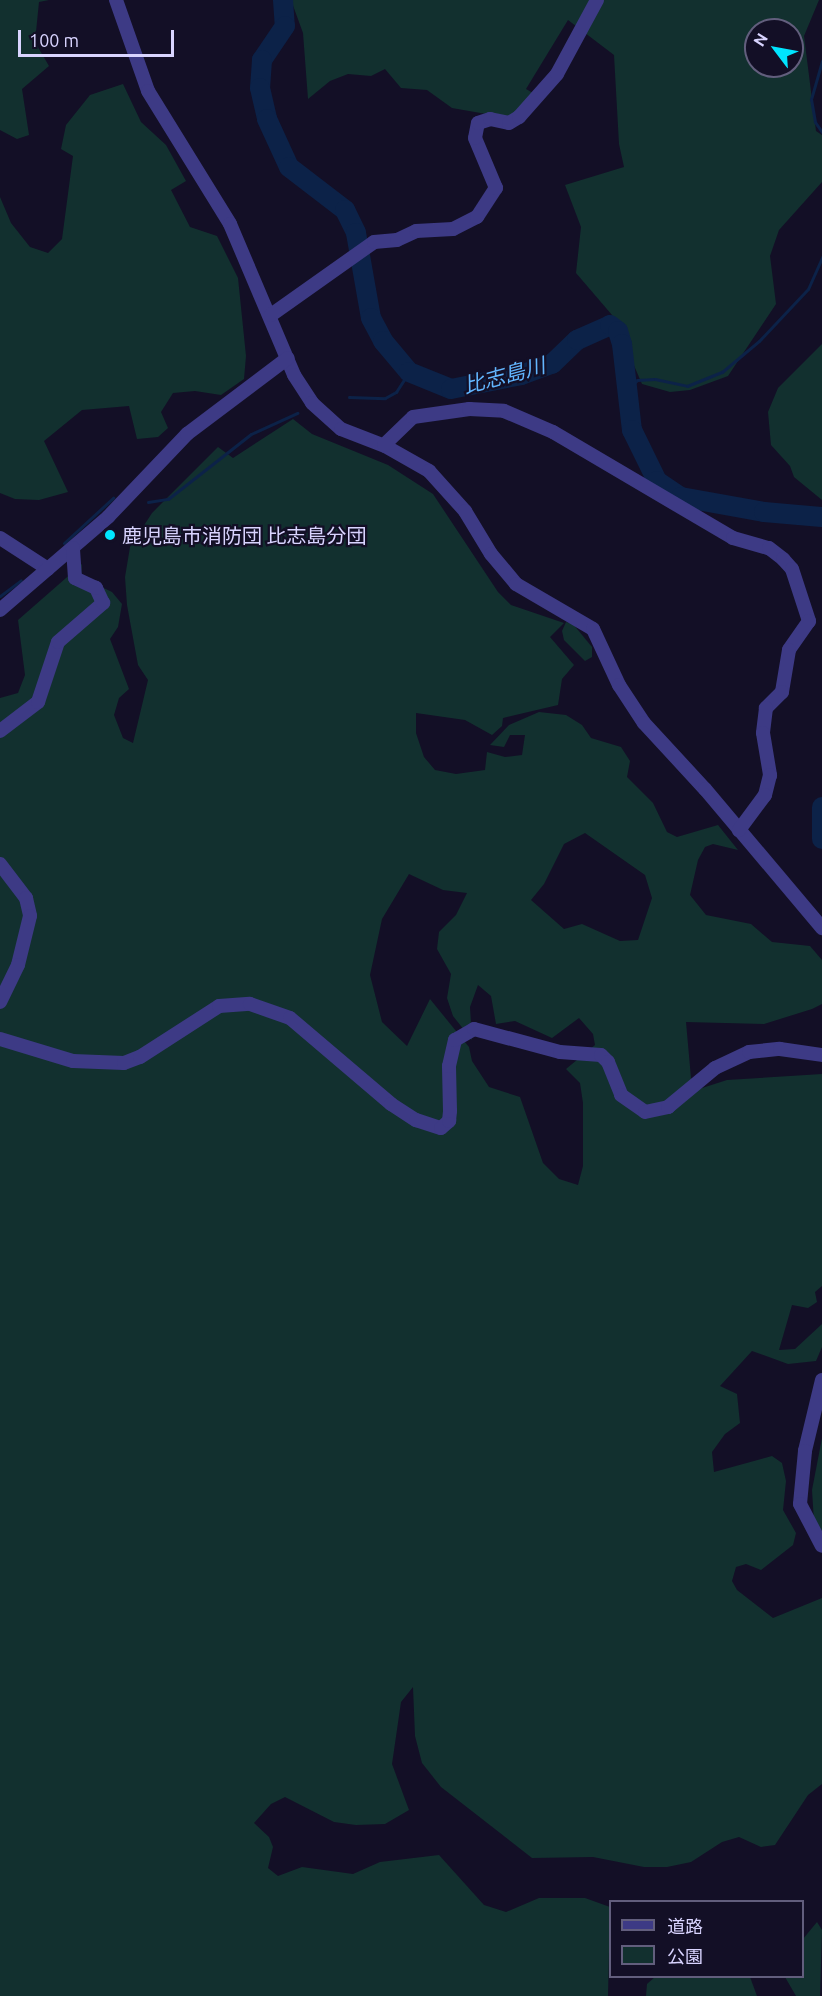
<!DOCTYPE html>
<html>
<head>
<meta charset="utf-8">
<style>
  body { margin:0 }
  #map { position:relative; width:822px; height:1996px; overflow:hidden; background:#130f26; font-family:Ubuntu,"Noto Sans JP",sans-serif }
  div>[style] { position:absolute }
  .green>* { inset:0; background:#12302f }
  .stream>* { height:3px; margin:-1.5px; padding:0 1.5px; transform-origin:1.5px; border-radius:1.5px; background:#0c2248 }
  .river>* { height:20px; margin:-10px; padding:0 10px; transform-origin:10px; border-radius:10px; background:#0c2248 }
  .minor>* { height:14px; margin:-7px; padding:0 7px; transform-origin:7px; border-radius:7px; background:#3d3a85 }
  .dots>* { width:16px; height:16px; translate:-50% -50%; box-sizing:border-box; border:3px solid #130f26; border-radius:50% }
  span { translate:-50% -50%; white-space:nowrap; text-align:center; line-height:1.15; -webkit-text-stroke:4.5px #130f26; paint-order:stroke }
  .poi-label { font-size:20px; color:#d9d4ff }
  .left { translate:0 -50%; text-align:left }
  .water-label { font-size:21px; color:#62b6ff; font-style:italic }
  .legend { position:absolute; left:609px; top:1900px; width:195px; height:78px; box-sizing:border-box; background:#130f26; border:2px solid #625e7d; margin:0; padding:8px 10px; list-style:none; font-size:18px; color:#d9d4ff }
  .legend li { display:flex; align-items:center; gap:12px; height:30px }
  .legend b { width:30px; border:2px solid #625e7d }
  .north { position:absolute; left:744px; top:18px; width:60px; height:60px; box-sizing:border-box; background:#130f26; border:2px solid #625e7d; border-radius:50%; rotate:302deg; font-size:16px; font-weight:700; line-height:24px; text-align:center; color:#d9d4ff }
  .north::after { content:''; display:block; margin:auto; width:21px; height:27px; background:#00e5ff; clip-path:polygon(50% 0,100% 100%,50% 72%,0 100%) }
  .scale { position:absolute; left:18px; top:30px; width:156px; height:27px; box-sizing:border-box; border:3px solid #d9d4ff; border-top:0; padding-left:8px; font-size:18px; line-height:21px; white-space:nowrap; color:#d9d4ff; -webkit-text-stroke:4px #130f26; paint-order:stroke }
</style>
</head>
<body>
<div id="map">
  <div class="green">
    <i style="clip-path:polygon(0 0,49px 0,39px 2px,35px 42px,49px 66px,22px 89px,29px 135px,17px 139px,0 130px)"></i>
    <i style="clip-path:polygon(evenodd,291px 0,819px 0,804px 36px,816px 131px,822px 135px,822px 182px,779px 230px,770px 256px,776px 304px,728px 376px,690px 390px,670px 392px,642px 384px,612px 315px,576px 273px,581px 227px,565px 185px,624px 167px,619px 144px,614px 55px,568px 20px,526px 89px,533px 93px,509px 118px,452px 108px,427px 90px,401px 88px,385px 69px,371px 76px,348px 74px,330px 81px,308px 99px,303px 33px,291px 0,756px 30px,792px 30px,792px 66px,756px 66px,756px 30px)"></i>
    <i style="clip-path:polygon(123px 84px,141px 122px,166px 145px,186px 181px,171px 190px,190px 227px,217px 236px,238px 278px,246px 356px,244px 379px,221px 395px,195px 391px,173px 393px,161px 412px,168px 428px,158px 437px,137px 439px,129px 406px,82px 410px,44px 441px,68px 492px,39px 500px,15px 499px,0 493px,0 197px,11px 223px,30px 247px,48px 253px,62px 239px,73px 156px,61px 149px,66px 125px,90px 95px)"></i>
    <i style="clip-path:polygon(822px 344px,822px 500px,794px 477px,790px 466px,771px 445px,768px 412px,778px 388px)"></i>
    <i style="clip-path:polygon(evenodd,293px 419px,312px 434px,388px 465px,433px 494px,498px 592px,511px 605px,564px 623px,550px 637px,574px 665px,562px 679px,558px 705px,503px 718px,502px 726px,492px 735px,465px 720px,416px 713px,416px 733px,424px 757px,435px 770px,456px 774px,485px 770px,487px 752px,505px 757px,522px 755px,525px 735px,510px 735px,504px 747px,490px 745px,509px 725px,539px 712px,566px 715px,582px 725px,591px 738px,621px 747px,630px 761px,627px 777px,653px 803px,667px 832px,677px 837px,718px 825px,738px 850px,713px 844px,705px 847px,698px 860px,690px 895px,706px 915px,751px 924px,772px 942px,810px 946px,822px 960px,822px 1004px,812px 1009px,764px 1024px,686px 1022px,691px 1078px,699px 1089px,727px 1080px,822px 1074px,822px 1286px,815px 1292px,817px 1302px,808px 1308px,792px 1305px,779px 1350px,795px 1349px,822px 1324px,822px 1347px,816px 1361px,788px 1364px,752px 1351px,720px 1386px,737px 1394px,740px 1423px,725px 1434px,712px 1452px,714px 1472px,772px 1456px,782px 1463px,786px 1481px,783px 1510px,796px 1533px,793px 1545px,761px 1570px,746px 1564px,736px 1567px,732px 1581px,737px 1590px,773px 1618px,822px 1598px,822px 1784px,808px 1795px,775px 1845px,761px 1847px,739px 1837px,722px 1842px,691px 1862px,667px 1867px,644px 1867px,593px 1857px,532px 1858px,441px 1787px,422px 1763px,415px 1736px,413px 1687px,401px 1702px,392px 1764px,409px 1810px,385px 1824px,356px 1825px,334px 1822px,285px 1797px,271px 1804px,254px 1823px,269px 1837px,273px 1847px,268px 1868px,278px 1876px,302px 1867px,353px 1874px,380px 1862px,439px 1855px,484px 1905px,506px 1912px,539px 1898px,585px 1898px,610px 1907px,608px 1996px,0 1996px,0 698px,18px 693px,25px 675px,18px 620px,82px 564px,81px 577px,112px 592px,122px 604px,118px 627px,110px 639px,129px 689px,119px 698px,114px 715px,123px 738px,133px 743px,148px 680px,138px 665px,127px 605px,125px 577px,130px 547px,152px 513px,218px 447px,233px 458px,293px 419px,585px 833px,645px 875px,652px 898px,638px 940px,620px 941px,582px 924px,564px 929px,531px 900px,544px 884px,564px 844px,585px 833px,293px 419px,409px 874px,443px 890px,467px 893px,456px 915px,439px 932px,437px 949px,451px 974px,447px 998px,453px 1016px,472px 1040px,470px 1007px,478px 985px,491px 996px,496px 1024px,515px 1021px,552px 1038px,579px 1018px,593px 1034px,595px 1045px,566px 1069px,580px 1083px,583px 1103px,583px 1166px,578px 1185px,559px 1179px,543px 1163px,520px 1097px,489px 1087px,472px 1061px,469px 1047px,430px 999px,407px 1046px,382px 1022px,370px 975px,382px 919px,409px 874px)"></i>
    <i style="clip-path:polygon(566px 622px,573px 624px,592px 647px,592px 657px,585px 661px,564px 640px,562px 631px)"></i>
    <i style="clip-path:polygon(822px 1438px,822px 1538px,814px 1522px,812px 1490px)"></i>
    <i style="clip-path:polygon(817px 1922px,822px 1930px,820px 1996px,796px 1996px,785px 1977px,802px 1976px,803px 1939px)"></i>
    <i style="clip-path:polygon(656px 1976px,750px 1977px,757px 1996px,646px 1996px,647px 1984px)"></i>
  </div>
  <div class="stream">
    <i style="left:822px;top:61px;width:40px;rotate:106deg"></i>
    <i style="left:811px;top:99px;width:23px;rotate:80deg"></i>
    <i style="left:815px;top:122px;width:12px;rotate:55deg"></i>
    <i style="left:628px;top:390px;width:13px;rotate:-48deg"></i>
    <i style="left:637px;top:380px;width:18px;rotate:-3deg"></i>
    <i style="left:655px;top:379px;width:33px;rotate:12deg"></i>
    <i style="left:687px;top:386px;width:38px;rotate:-22deg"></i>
    <i style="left:722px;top:372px;width:48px;rotate:-40deg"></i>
    <i style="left:759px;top:341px;width:71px;rotate:-46.7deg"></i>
    <i style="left:808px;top:289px;width:35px;rotate:-66deg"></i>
    <i style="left:349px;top:397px;width:36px;rotate:2deg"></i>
    <i style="left:385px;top:398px;width:13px;rotate:-29deg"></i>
    <i style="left:396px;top:392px;width:24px;rotate:-57deg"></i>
    <i style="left:148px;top:502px;width:20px;rotate:-9deg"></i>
    <i style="left:168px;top:499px;width:105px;rotate:-38.1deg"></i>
    <i style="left:251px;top:434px;width:51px;rotate:-24.5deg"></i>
    <i style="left:64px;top:543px;width:67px;rotate:-42.6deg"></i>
    <i style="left:0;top:596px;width:26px;rotate:-37deg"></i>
  </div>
  <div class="river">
    <i style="left:283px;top:0;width:26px;rotate:86deg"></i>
    <i style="left:285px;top:26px;width:41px;rotate:124.1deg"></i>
    <i style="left:262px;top:60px;width:28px;rotate:94deg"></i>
    <i style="left:260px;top:88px;width:32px;rotate:77deg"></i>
    <i style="left:267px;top:119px;width:53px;rotate:65.4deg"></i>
    <i style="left:289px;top:167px;width:71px;rotate:37.5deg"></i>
    <i style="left:345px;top:210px;width:25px;rotate:64deg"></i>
    <i style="left:356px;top:233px;width:86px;rotate:80deg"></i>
    <i style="left:371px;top:318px;width:26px;rotate:62deg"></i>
    <i style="left:383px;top:341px;width:40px;rotate:50deg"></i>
    <i style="left:409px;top:372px;width:45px;rotate:22deg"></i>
    <i style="left:451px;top:389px;width:71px;rotate:-11.3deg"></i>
    <i style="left:521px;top:375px;width:33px;rotate:-20deg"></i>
    <i style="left:552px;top:364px;width:35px;rotate:-44deg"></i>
    <i style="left:577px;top:340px;width:36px;rotate:-24deg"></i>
    <i style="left:610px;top:325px;width:10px;rotate:37deg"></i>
    <i style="left:618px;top:331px;width:14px;rotate:73deg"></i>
    <i style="left:622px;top:344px;width:87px;rotate:83.4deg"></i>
    <i style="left:632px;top:430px;width:57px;rotate:63.9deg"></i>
    <i style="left:657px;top:481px;width:29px;rotate:34deg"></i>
    <i style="left:681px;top:497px;width:84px;rotate:10.2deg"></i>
    <i style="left:764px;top:512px;width:58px;rotate:4.9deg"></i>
    <i style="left:822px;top:807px;width:32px;rotate:90deg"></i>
  </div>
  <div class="minor">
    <i style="left:116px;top:0;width:96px;rotate:70.6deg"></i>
    <i style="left:148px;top:91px;width:156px;rotate:58.3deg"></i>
    <i style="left:230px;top:224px;width:164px;rotate:67deg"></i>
    <i style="left:294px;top:375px;width:33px;rotate:57deg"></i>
    <i style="left:312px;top:403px;width:39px;rotate:42deg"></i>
    <i style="left:341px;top:429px;width:47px;rotate:21.1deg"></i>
    <i style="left:385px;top:446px;width:51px;rotate:29.6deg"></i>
    <i style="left:429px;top:471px;width:54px;rotate:48deg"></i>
    <i style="left:465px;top:511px;width:50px;rotate:58.8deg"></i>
    <i style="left:491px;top:554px;width:39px;rotate:50deg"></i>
    <i style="left:516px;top:584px;width:89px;rotate:30.3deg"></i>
    <i style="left:593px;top:629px;width:62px;rotate:65.1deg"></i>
    <i style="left:619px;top:685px;width:45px;rotate:56.7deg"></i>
    <i style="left:644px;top:723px;width:90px;rotate:47.3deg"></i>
    <i style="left:705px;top:789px;width:182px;rotate:49.9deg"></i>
    <i style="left:271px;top:315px;width:126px;rotate:-35.3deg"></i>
    <i style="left:374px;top:242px;width:23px;rotate:-5deg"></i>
    <i style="left:397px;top:240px;width:21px;rotate:-25deg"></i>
    <i style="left:416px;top:231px;width:37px;rotate:-3deg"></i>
    <i style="left:453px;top:229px;width:27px;rotate:-27deg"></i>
    <i style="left:477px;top:217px;width:35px;rotate:-57deg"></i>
    <i style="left:496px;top:188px;width:54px;rotate:-112.8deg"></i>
    <i style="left:475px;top:138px;width:15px;rotate:-79deg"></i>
    <i style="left:478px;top:123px;width:13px;rotate:-18deg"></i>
    <i style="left:490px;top:119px;width:19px;rotate:12deg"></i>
    <i style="left:509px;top:123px;width:12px;rotate:-31deg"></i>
    <i style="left:519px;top:117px;width:57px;rotate:-48.5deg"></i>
    <i style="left:557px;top:74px;width:84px;rotate:-61.6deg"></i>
    <i style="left:384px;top:445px;width:40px;rotate:-44deg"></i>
    <i style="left:413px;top:417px;width:57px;rotate:-8.1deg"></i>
    <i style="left:469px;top:409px;width:35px;rotate:3deg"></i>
    <i style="left:504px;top:411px;width:53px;rotate:23.2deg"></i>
    <i style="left:553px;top:432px;width:209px;rotate:30.5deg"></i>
    <i style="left:733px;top:538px;width:37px;rotate:16deg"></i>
    <i style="left:769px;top:548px;width:18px;rotate:38deg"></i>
    <i style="left:783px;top:559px;width:13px;rotate:48deg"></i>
    <i style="left:792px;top:569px;width:55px;rotate:71.9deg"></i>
    <i style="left:809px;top:621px;width:35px;rotate:125deg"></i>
    <i style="left:789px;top:650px;width:43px;rotate:99.5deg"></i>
    <i style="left:782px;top:692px;width:23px;rotate:135deg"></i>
    <i style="left:766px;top:708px;width:25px;rotate:97deg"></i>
    <i style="left:763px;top:733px;width:43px;rotate:80.5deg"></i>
    <i style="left:770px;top:775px;width:21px;rotate:104deg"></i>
    <i style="left:765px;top:795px;width:44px;rotate:126.6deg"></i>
    <i style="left:0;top:538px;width:57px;rotate:32.9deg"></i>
    <i style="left:0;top:610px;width:143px;rotate:-40.7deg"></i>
    <i style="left:108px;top:517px;width:115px;rotate:-46.4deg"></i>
    <i style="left:187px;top:434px;width:126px;rotate:-37deg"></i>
    <i style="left:0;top:731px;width:48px;rotate:-37.3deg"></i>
    <i style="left:38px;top:702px;width:63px;rotate:-71.6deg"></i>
    <i style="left:58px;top:642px;width:60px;rotate:-40.9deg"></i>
    <i style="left:103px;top:603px;width:17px;rotate:-115deg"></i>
    <i style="left:96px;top:588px;width:23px;rotate:-155deg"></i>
    <i style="left:75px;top:578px;width:30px;rotate:-94deg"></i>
    <i style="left:0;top:864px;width:43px;rotate:52.6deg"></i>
    <i style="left:26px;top:898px;width:18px;rotate:77deg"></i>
    <i style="left:30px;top:916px;width:50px;rotate:103.8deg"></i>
    <i style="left:18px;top:965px;width:41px;rotate:115.9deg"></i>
    <i style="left:0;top:1039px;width:76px;rotate:16.8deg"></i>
    <i style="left:73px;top:1061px;width:51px;rotate:2.2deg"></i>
    <i style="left:124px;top:1063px;width:17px;rotate:-21deg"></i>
    <i style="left:140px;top:1057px;width:94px;rotate:-32.8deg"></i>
    <i style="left:219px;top:1006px;width:31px;rotate:-4deg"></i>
    <i style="left:250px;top:1004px;width:42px;rotate:19.3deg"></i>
    <i style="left:290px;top:1018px;width:133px;rotate:40.4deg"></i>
    <i style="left:391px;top:1104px;width:30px;rotate:33deg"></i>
    <i style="left:416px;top:1120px;width:26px;rotate:18deg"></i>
    <i style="left:441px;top:1128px;width:11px;rotate:-41deg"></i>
    <i style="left:449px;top:1121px;width:10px;rotate:-84deg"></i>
    <i style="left:450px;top:1111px;width:45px;rotate:-91.3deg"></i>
    <i style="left:449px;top:1066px;width:27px;rotate:-77deg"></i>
    <i style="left:455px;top:1040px;width:22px;rotate:-30deg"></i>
    <i style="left:474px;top:1029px;width:89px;rotate:15deg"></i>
    <i style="left:560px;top:1052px;width:41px;rotate:4.2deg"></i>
    <i style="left:601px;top:1055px;width:10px;rotate:45deg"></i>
    <i style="left:608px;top:1062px;width:35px;rotate:68deg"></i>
    <i style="left:621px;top:1095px;width:29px;rotate:35deg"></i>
    <i style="left:645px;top:1112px;width:24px;rotate:-12deg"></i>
    <i style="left:668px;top:1107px;width:61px;rotate:-39.7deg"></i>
    <i style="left:715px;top:1068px;width:38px;rotate:-25deg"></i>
    <i style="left:749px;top:1052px;width:31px;rotate:-6deg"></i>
    <i style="left:780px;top:1049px;width:42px;rotate:8.1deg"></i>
    <i style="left:822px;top:1380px;width:73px;rotate:103.5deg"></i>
    <i style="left:805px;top:1451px;width:53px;rotate:95.4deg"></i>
    <i style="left:800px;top:1504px;width:47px;rotate:62.4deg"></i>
  </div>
  <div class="dots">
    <i style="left:110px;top:535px;background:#00e5ff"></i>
  </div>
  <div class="poi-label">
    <span class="left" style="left:122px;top:535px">鹿児島市消防団 比志島分団</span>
  </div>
  <div class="water-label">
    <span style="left:504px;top:375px;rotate:-15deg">比志島川</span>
  </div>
  <ul class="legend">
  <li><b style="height:8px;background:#3d3a85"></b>道路</li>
  <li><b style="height:16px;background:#12302f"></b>公園</li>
  </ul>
  <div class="north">N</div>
  <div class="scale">100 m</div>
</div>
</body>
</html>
